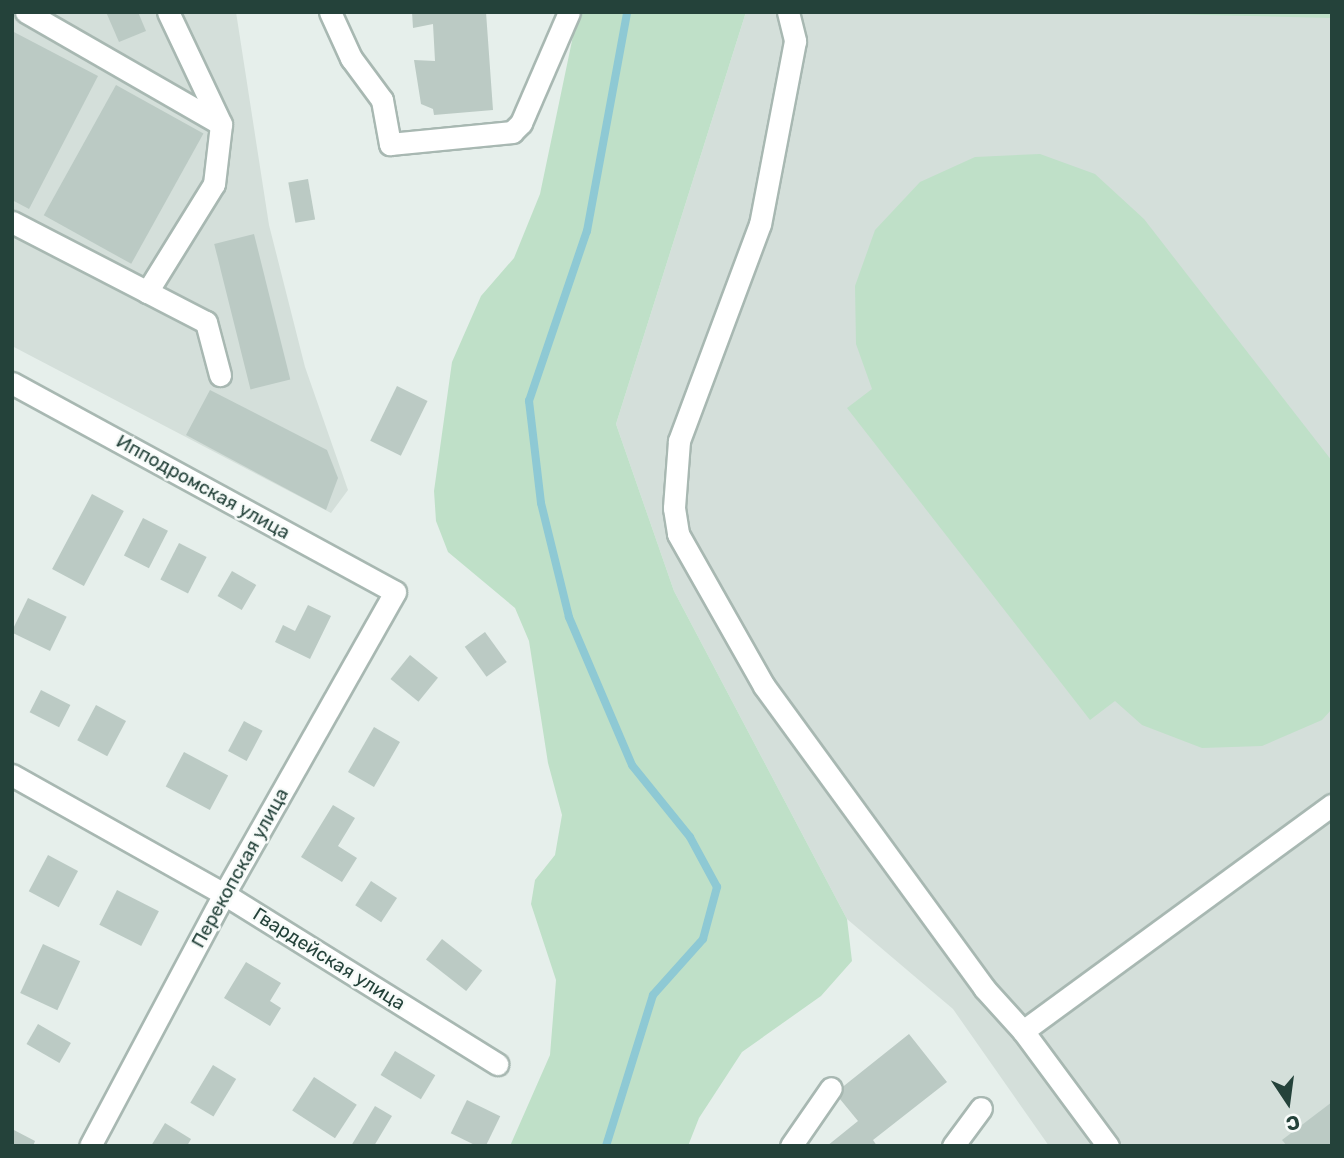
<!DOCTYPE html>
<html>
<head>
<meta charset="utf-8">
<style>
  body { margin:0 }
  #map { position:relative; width:1344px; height:1158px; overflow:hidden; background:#e6efeb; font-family:Rubik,sans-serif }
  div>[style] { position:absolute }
  .built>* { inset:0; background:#d4dfda }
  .green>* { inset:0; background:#bfe0c8 }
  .stream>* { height:8px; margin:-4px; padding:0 4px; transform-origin:4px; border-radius:4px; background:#8ec9d4 }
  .building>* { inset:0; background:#bbcac4; transform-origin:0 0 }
  .roads { filter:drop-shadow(2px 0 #a8b8b2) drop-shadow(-2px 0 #a8b8b2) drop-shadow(0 2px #a8b8b2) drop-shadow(0 -2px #a8b8b2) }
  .minor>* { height:21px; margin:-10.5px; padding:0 10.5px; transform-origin:10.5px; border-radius:10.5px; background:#fff }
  span { translate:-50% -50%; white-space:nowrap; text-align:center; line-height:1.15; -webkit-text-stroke:5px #f7fbf9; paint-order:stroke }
  .street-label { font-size:19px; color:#24423a }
  .frame { position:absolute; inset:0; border:14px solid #24423a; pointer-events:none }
  .north { position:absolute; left:1253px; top:1067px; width:70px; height:70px; -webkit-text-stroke:5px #f7fbf9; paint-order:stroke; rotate:167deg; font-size:19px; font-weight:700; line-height:28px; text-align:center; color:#24423a }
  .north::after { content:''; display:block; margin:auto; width:24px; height:32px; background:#24423a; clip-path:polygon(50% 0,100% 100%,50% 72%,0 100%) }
</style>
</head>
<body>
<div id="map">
  <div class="built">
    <i style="clip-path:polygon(12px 12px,236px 12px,269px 225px,305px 367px,348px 490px,331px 513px,12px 346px)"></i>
    <i style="clip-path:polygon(746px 12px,1332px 15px,1332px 1146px,1049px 1146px,953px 1009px,847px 919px,674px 591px,616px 424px)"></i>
  </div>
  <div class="green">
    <i style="clip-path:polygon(578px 12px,746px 12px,616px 424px,674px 591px,847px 919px,852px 961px,821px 996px,742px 1052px,699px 1118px,688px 1146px,510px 1146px,550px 1055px,556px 980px,531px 904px,535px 880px,555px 855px,562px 815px,548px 763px,529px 641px,515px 608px,448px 552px,436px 521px,434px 491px,452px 362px,481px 296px,514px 258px,540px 194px)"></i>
    <i style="clip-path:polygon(1047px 12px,1332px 12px,1332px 18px,1206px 15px)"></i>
    <i style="clip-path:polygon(1040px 154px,1095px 174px,1144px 219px,1332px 461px,1332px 709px,1322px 720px,1262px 746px,1202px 748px,1142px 725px,1115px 701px,1090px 720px,847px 408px,872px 389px,856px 344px,855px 286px,875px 230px,920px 182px,975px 157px)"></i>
  </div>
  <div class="stream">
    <i style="left:606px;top:1146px;width:158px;rotate:-72.7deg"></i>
    <i style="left:653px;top:995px;width:75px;rotate:-48.2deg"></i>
    <i style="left:703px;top:939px;width:54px;rotate:-74.9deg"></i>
    <i style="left:717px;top:887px;width:57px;rotate:-118.4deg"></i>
    <i style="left:690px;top:837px;width:92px;rotate:-128.9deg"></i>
    <i style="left:632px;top:765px;width:161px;rotate:-113.1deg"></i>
    <i style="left:569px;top:617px;width:117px;rotate:-103.8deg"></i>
    <i style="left:541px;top:503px;width:103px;rotate:-96.7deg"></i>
    <i style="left:529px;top:401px;width:180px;rotate:-71.2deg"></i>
    <i style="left:587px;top:231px;width:223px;rotate:-79.6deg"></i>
  </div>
  <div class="building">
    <i style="clip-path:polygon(106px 12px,138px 12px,146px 31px,119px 42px)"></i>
    <i style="clip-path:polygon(412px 12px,486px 12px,493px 110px,434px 115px,433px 109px,421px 104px,414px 60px,435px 61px,433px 24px,413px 28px)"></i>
    <i style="clip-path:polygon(12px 31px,98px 76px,29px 209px,12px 200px)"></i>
    <i style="left:116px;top:85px;width:100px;height:149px;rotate:29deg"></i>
    <i style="left:308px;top:179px;width:41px;height:20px;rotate:80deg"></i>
    <i style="left:254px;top:234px;width:150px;height:41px;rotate:76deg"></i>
    <i style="left:397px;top:386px;width:34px;height:61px;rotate:26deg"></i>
    <i style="clip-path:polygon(210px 390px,327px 450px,338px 478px,326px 510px,186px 435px)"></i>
    <i style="left:92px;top:494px;width:36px;height:85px;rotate:28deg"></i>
    <i style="left:143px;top:518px;width:28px;height:42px;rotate:27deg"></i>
    <i style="left:179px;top:543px;width:31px;height:41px;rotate:27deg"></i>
    <i style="left:232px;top:571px;width:28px;height:29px;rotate:30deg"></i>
    <i style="left:28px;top:598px;width:43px;height:38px;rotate:26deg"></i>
    <i style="clip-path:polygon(308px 605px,331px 616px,310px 659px,275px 642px,283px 625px,295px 631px)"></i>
    <i style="left:485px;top:632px;width:37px;height:25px;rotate:54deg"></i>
    <i style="left:410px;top:655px;width:36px;height:31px;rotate:39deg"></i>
    <i style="left:41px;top:690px;width:33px;height:25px;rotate:27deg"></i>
    <i style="left:96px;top:705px;width:34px;height:40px;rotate:28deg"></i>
    <i style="left:244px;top:721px;width:21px;height:34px;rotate:28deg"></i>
    <i style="left:374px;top:727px;width:30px;height:52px;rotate:30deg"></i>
    <i style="left:184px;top:752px;width:50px;height:39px;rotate:28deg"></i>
    <i style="clip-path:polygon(333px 805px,355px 818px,338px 846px,357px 858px,342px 882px,301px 857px)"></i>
    <i style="left:48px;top:855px;width:34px;height:41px;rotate:28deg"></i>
    <i style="left:371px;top:881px;width:31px;height:29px;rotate:33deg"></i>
    <i style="left:117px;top:890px;width:47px;height:39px;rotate:27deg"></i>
    <i style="left:442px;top:939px;width:51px;height:26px;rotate:38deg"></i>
    <i style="left:43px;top:944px;width:41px;height:54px;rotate:25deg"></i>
    <i style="clip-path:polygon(246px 962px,281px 983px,270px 1001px,281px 1008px,270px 1026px,224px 998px)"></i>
    <i style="left:38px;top:1024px;width:38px;height:23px;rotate:30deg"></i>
    <i style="clip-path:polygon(909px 1034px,947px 1082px,873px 1140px,877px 1146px,827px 1146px,858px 1121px,835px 1093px)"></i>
    <i style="left:395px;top:1051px;width:47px;height:28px;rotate:31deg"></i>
    <i style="left:213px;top:1065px;width:27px;height:44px;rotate:31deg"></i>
    <i style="left:314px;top:1077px;width:51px;height:40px;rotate:33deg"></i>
    <i style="left:467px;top:1100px;width:37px;height:37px;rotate:26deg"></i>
    <i style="clip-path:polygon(1332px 1102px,1332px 1146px,1287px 1146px,1282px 1140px)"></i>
    <i style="clip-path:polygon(375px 1106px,392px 1116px,374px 1146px,351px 1146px)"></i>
    <i style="clip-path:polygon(165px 1123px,191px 1139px,187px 1146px,151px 1146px)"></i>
    <i style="clip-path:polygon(12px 1129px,35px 1141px,33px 1146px,12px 1146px)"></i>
  </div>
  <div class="roads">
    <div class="minor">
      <i style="left:26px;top:12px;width:225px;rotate:29.9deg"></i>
      <i style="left:330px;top:12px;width:51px;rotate:65.5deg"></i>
      <i style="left:351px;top:58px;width:52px;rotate:53.6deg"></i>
      <i style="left:382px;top:100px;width:45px;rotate:79.7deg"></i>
      <i style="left:390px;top:144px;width:123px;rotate:-5.6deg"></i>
      <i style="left:512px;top:132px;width:13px;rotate:-45deg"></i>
      <i style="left:521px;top:123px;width:121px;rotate:-66.6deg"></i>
      <i style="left:788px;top:12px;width:30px;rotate:76deg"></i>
      <i style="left:795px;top:41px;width:186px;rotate:100.8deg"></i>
      <i style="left:760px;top:224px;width:232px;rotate:110.5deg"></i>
      <i style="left:679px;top:441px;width:67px;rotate:94.3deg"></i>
      <i style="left:674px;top:508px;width:26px;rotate:81deg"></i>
      <i style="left:678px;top:534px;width:175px;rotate:60.5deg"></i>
      <i style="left:764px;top:686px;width:374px;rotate:53.9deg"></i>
      <i style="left:984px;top:988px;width:58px;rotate:47.8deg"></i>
      <i style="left:1023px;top:1031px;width:143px;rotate:53.5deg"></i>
      <i style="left:12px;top:222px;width:218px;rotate:27.3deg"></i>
      <i style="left:206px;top:322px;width:55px;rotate:75.2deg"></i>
      <i style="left:147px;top:292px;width:127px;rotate:-58.2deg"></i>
      <i style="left:214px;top:184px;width:60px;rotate:-83.3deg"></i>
      <i style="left:221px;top:124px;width:124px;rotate:-115.3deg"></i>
      <i style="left:12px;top:383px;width:436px;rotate:28.6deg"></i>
      <i style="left:395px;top:592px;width:347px;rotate:119.5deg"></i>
      <i style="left:224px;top:894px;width:285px;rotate:118deg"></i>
      <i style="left:12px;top:775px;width:243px;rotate:29.3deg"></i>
      <i style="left:224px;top:894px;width:322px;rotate:31.9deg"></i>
      <i style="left:1023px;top:1031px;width:383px;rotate:-36.2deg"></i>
      <i style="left:791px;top:1146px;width:70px;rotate:-55.4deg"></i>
      <i style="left:953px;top:1146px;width:47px;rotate:-53.6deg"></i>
    </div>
  </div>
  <div class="street-label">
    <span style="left:203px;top:487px;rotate:29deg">Ипподромская улица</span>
    <span style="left:240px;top:868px;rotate:-61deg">Перекопская улица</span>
    <span style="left:329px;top:959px;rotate:32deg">Гвардейская улица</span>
  </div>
  <div class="frame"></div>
  <div class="north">С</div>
</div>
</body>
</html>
